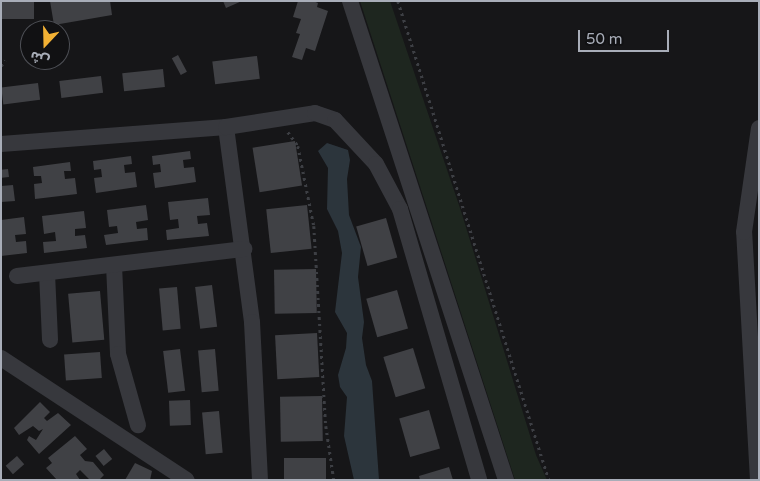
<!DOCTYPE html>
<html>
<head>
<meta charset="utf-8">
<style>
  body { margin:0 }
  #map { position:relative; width:760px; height:481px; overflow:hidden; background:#161618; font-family:"Varela Round","Noto Sans Arabic",sans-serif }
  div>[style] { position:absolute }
  .green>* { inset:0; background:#1e261f }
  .water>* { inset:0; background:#2c353c }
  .building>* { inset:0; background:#404145; transform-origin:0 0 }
  .path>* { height:2.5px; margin-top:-1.25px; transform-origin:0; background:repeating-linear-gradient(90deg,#3d3f44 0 2.5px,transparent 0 6.5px) }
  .minor>* { height:16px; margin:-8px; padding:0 8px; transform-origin:8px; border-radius:8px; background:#37383d }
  span { translate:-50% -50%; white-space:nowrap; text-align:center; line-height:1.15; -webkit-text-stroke:4.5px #111113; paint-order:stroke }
  .frame { position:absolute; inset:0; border:2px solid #a8adb8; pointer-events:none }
  .north { position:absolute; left:20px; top:20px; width:50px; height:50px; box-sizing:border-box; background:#111113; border:1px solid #4d4f55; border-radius:50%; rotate:201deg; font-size:14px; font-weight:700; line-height:20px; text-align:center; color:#a8adb8 }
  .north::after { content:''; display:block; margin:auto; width:18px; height:22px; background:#f2b134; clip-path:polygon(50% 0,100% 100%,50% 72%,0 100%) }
  .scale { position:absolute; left:578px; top:30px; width:91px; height:22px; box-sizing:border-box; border:2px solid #a8adb8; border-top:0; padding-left:6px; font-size:15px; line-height:18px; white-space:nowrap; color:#a8adb8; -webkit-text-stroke:4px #111113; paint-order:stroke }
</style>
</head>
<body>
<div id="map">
  <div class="green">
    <i style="clip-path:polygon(360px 1px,390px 1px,461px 211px,536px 455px,547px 480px,515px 480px)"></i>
  </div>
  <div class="water">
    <i style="clip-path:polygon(327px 143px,348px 150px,350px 160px,347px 179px,349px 215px,361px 247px,358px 277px,364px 322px,362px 338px,366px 365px,372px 381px,379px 480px,354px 480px,344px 436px,347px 397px,340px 387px,338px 375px,346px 348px,347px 333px,335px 312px,342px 253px,338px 231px,327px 209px,328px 168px,318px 151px)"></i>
  </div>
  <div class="building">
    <i style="left:1px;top:1px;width:33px;height:18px"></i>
    <i style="clip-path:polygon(50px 1px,110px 1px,112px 15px,54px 25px)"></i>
    <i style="clip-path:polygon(223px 1px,242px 1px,226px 8px)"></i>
    <i style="clip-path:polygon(298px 1px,313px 1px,318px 3px,317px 7px,328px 11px,315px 51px,306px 48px,302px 60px,292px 57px,300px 34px,296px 33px,301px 19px,293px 17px)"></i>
    <i style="left:178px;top:55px;width:19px;height:7px;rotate:62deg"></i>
    <i style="left:257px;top:56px;width:23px;height:45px;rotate:83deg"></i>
    <i style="left:163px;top:69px;width:18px;height:41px;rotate:84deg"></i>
    <i style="left:101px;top:76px;width:17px;height:42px;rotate:83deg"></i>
    <i style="left:38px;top:83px;width:17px;height:37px;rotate:83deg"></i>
    <i style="left:295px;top:141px;width:45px;height:43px;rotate:81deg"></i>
    <i style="clip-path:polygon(190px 151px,191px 159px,183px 160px,184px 168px,194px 167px,196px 182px,155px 188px,153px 173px,161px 172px,160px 164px,153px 165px,152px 156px)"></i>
    <i style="clip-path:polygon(131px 156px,132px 164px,124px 165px,125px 173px,135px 172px,137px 187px,96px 193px,94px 178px,102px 177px,101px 169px,94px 170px,93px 161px)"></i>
    <i style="clip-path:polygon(70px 162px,71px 171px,64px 171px,65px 179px,75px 178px,77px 194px,35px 199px,34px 184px,42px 183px,41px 176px,34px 176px,33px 167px)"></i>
    <i style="left:8px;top:169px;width:8px;height:7px;rotate:83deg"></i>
    <i style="clip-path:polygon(13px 185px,15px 201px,1px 202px,1px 186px)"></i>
    <i style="clip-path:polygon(208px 198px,210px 215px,197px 216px,198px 224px,207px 223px,209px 236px,167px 240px,166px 230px,179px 228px,178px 219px,170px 220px,168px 202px)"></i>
    <i style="clip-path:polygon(146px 205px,148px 220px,136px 222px,137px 229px,147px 228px,148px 240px,106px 245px,104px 235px,118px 233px,117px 226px,109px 227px,107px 210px)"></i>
    <i style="left:307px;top:205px;width:44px;height:41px;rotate:84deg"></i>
    <i style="clip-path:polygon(84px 211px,86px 228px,75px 229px,75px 236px,85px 235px,87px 248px,44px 253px,43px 242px,56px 241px,55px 232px,44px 234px,42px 216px)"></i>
    <i style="clip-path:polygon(24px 217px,26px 234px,15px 235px,16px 242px,26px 241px,27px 253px,1px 256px,1px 220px)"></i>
    <i style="left:386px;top:218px;width:41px;height:31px;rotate:74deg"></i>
    <i style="left:316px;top:269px;width:44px;height:42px;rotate:89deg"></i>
    <i style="left:212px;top:285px;width:42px;height:17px;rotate:83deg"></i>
    <i style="left:177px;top:287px;width:42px;height:18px;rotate:85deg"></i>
    <i style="left:397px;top:290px;width:40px;height:32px;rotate:74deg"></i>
    <i style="left:100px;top:291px;width:49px;height:32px;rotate:85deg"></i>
    <i style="left:317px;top:333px;width:44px;height:42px;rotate:87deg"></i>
    <i style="left:413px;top:348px;width:42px;height:31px;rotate:73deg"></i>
    <i style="left:180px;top:349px;width:42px;height:17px;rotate:83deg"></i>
    <i style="left:215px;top:349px;width:42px;height:17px;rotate:85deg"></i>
    <i style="left:100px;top:352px;width:26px;height:36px;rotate:86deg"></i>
    <i style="left:322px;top:396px;width:45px;height:42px;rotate:89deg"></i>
    <i style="left:190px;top:400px;width:25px;height:21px;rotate:88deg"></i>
    <i style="clip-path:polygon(40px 402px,50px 412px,44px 418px,47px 421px,58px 413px,71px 425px,39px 454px,27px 440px,29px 436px,36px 440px,43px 429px,39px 431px,33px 426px,19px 435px,14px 428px)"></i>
    <i style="left:429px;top:410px;width:40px;height:31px;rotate:74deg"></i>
    <i style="left:219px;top:411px;width:42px;height:17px;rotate:85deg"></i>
    <i style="clip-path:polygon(75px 436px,87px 449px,80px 455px,85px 461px,93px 462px,104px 475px,99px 480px,90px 480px,80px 470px,76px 474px,80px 480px,57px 480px,46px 468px,52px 463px,48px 458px)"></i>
    <i style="left:104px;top:449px;width:13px;height:11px;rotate:51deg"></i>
    <i style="left:17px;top:456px;width:11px;height:15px;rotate:49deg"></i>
    <i style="left:326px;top:458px;width:22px;height:42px;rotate:90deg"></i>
    <i style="clip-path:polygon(135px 463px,152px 471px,150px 480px,125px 480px)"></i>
    <i style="clip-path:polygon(449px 467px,453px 480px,420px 480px,419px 476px)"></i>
  </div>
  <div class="path">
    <i style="left:398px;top:1px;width:502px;rotate:72.5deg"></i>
    <i style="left:1px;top:66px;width:7px;rotate:-56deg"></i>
    <i style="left:288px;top:132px;width:17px;rotate:54deg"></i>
    <i style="left:298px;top:146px;width:82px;rotate:78.7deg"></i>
    <i style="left:314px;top:226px;width:200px;rotate:86.6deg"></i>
    <i style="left:326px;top:426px;width:55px;rotate:81.6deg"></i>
  </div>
  <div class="minor">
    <i style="left:350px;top:1px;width:504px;rotate:71.96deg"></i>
    <i style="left:226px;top:127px;width:197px;rotate:82.4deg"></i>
    <i style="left:252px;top:322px;width:158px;rotate:87.1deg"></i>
    <i style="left:1px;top:144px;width:226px;rotate:-4.3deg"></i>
    <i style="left:226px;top:127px;width:90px;rotate:-8.9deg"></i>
    <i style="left:315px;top:113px;width:21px;rotate:19deg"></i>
    <i style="left:335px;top:120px;width:60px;rotate:47deg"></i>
    <i style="left:376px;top:164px;width:51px;rotate:61.9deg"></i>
    <i style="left:400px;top:209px;width:282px;rotate:73.7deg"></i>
    <i style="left:114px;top:265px;width:89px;rotate:87.4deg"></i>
    <i style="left:118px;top:354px;width:74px;rotate:74.3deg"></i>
    <i style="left:47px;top:273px;width:67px;rotate:87.4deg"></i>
    <i style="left:17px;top:276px;width:229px;rotate:-6.8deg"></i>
    <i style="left:1px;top:358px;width:222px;rotate:33.3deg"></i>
    <i style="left:758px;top:480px;width:248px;rotate:-93.2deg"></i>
    <i style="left:744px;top:232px;width:105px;rotate:-81.8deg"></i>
  </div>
  <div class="frame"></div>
  <div class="north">ش</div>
  <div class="scale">50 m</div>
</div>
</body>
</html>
